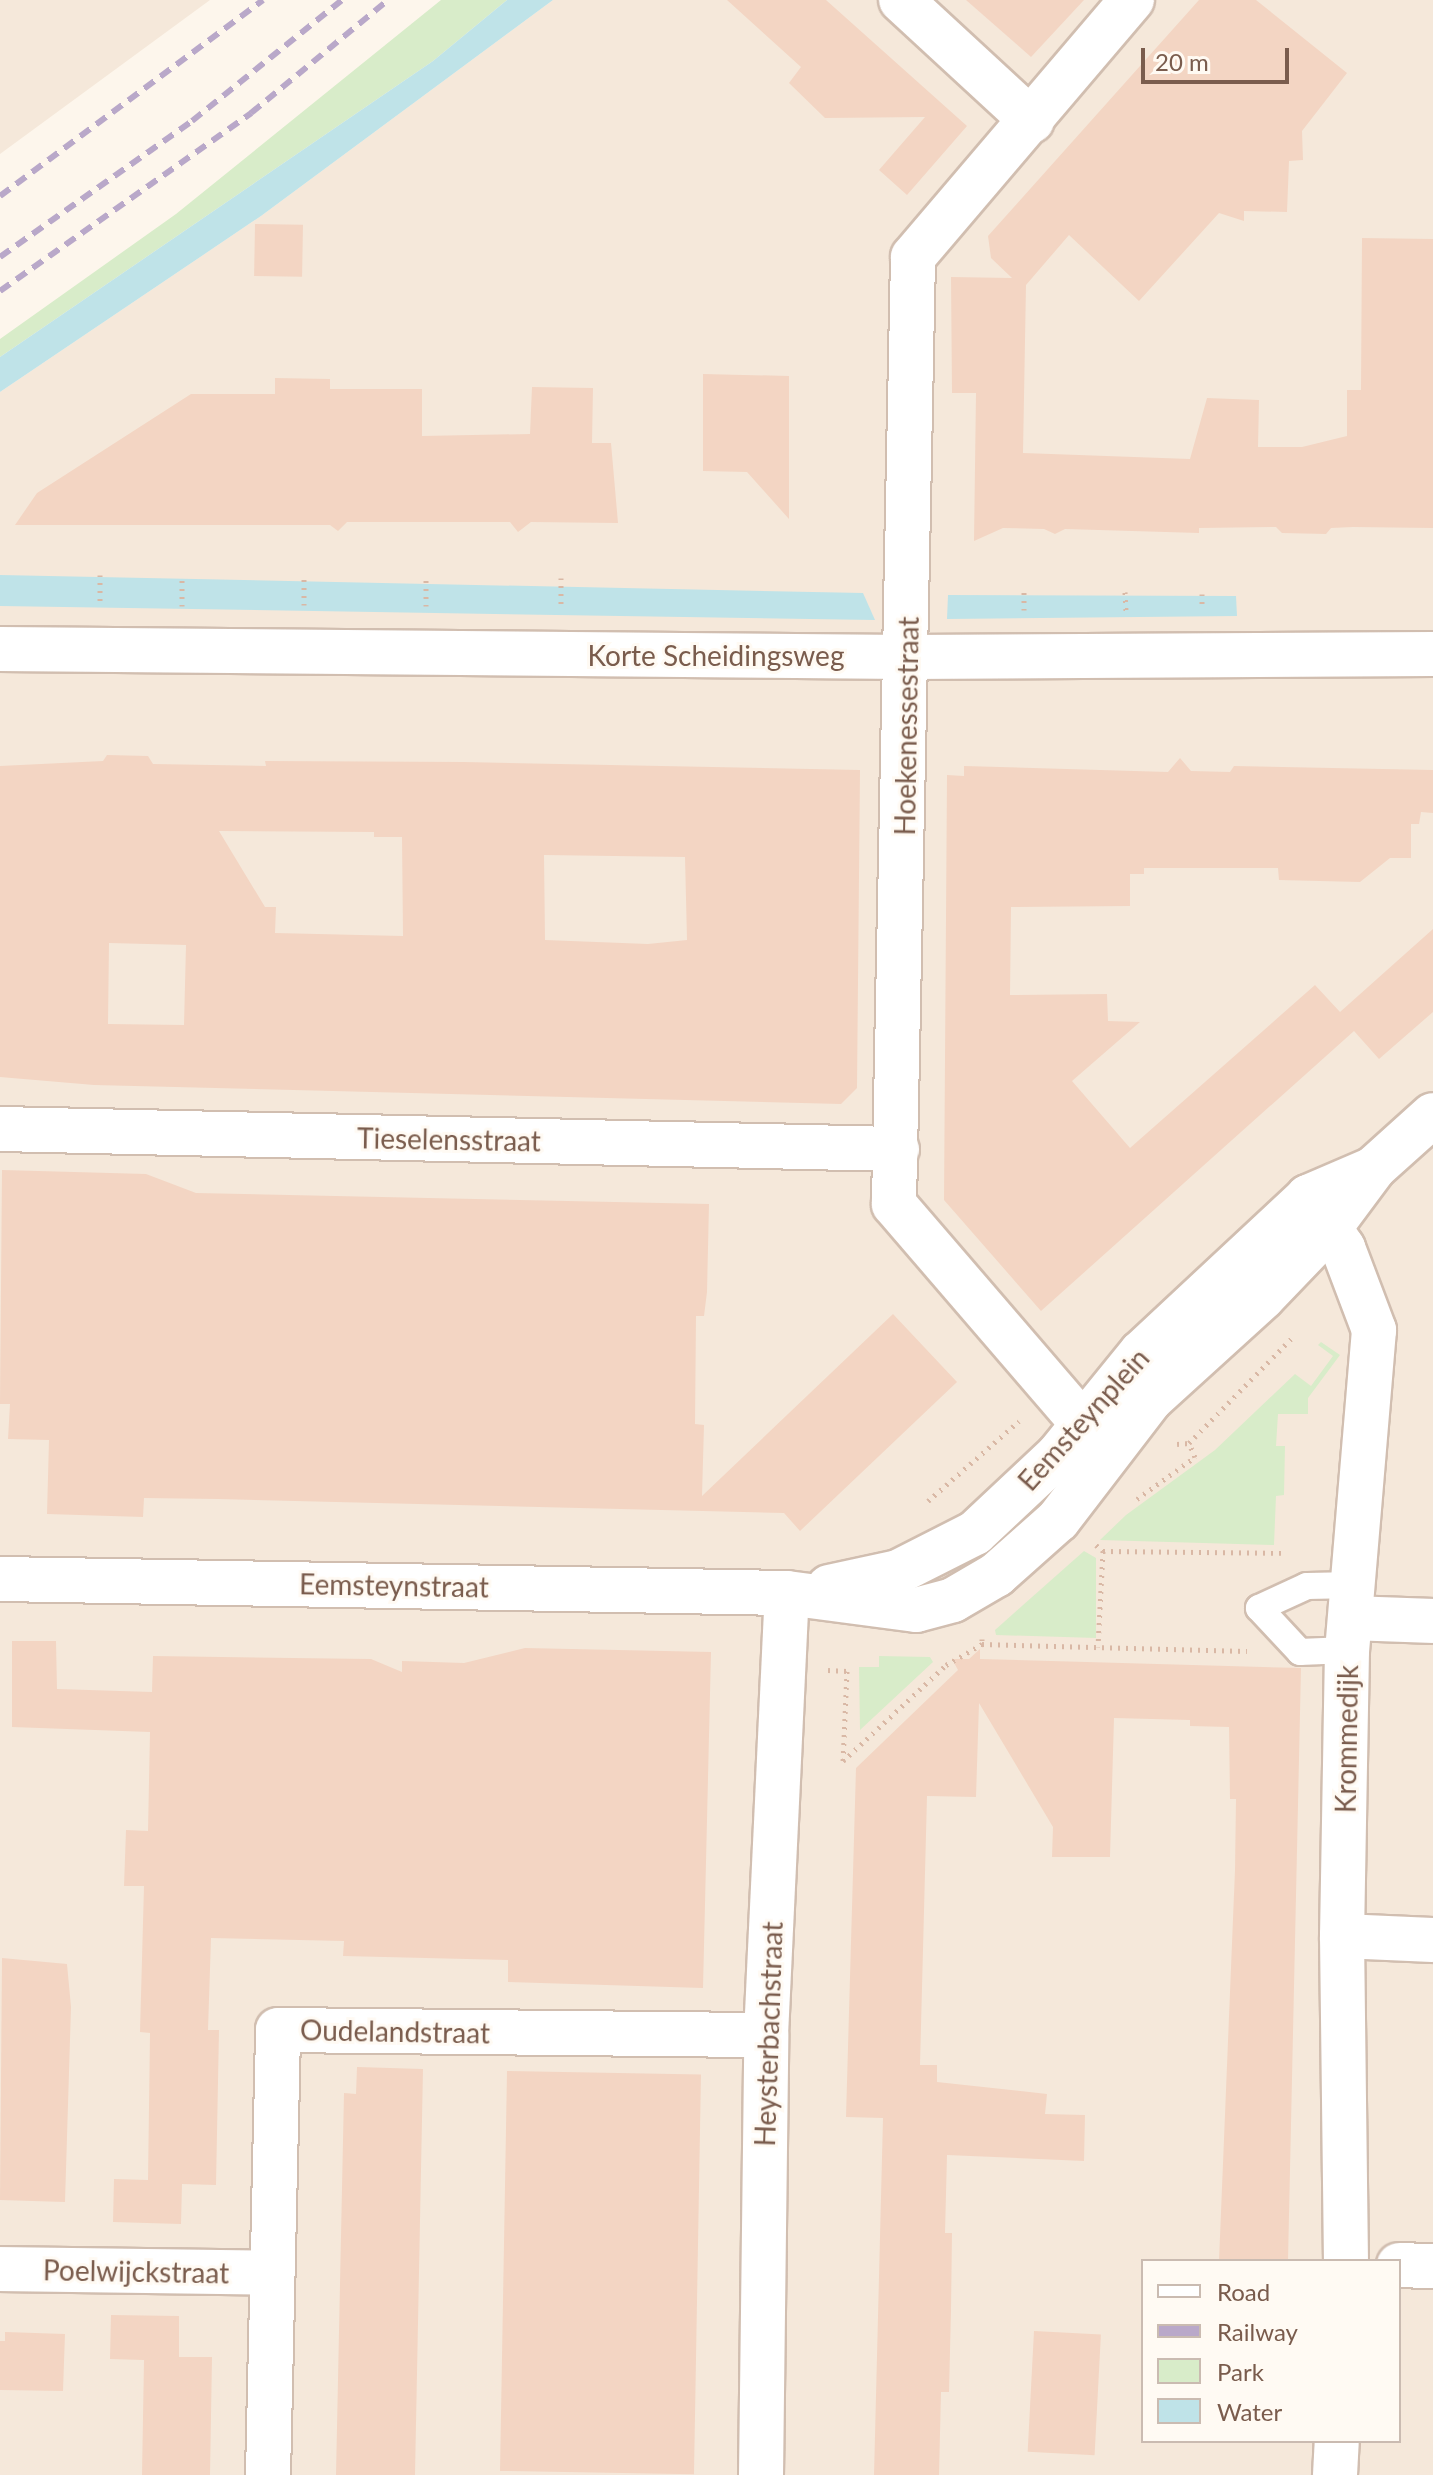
<!DOCTYPE html>
<html>
<head>
<meta charset="utf-8">
<style>
  body { margin:0 }
  #map { position:relative; width:1433px; height:2475px; overflow:hidden; background:#fdf6ec; font-family:Lato,sans-serif }
  div>[style] { position:absolute }
  .residential>* { inset:0; background:#f5e8da }
  .green>* { inset:0; background:#d8ecc9 }
  .water>* { inset:0; background:#bfe3e8 }
  .building>* { inset:0; background:#f3d5c3; transform-origin:0 0 }
  .path>* { height:5px; margin-top:-2.5px; transform-origin:0; background:repeating-linear-gradient(90deg,#d9b8a5 0 2px,transparent 0 8px) }
  .roads { filter:drop-shadow(2px 0 #d1beb0) drop-shadow(-2px 0 #d1beb0) drop-shadow(0 2px #d1beb0) drop-shadow(0 -2px #d1beb0) }
  .service>* { height:26px; margin:-13px; padding:0 13px; transform-origin:13px; border-radius:13px; background:#fff }
  .minor>* { height:44px; margin:-22px; padding:0 22px; transform-origin:22px; border-radius:22px; background:#fff }
  .tertiary>* { height:44px; margin:-22px; padding:0 22px; transform-origin:22px; border-radius:22px; background:#fff }
  .rail>* { height:6px; margin-top:-3px; transform-origin:0; background:repeating-linear-gradient(90deg,#b9a8c9 0 12px,transparent 0 20px) }
  span { translate:-50% -50%; white-space:nowrap; text-align:center; line-height:1.15; -webkit-text-stroke:6px #fffaf3; paint-order:stroke }
  .street-label { font-size:28px; color:#7a5c4d }
  .legend { position:absolute; left:1141px; top:2259px; width:260px; height:184px; box-sizing:border-box; background:#fffaf3; border:2px solid #cabbb1; margin:0; padding:10px 14px; list-style:none; font-size:24px; color:#7a5c4d }
  .legend li { display:flex; align-items:center; gap:16px; height:40px }
  .legend b { width:40px; border:2px solid #cabbb1 }
  .scale { position:absolute; left:1141px; top:48px; width:148px; height:36px; box-sizing:border-box; border:4px solid #7a5c4d; border-top:0; padding-left:10px; font-size:24px; line-height:28px; white-space:nowrap; color:#7a5c4d; -webkit-text-stroke:6px #fffaf3; paint-order:stroke }
</style>
</head>
<body>
<div id="map">
  <div class="residential">
    <i style="clip-path:polygon(0 0,210px 0,0 154px)"></i>
    <i style="clip-path:polygon(evenodd,553px 0,1433px 0,1433px 2475px,0 2475px,0 392px,261px 216px,553px 0,1143px 2261px,1399px 2261px,1399px 2441px,1143px 2441px,1143px 2261px)"></i>
  </div>
  <div class="green">
    <i style="clip-path:polygon(441px 0,507px 0,433px 61px,0 357px,0 339px,176px 214px)"></i>
    <i style="clip-path:polygon(1321px 1342px,1340px 1355px,1308px 1398px,1308px 1414px,1278px 1414px,1276px 1446px,1285px 1446px,1284px 1495px,1276px 1496px,1274px 1545px,1100px 1540px,1126px 1515px,1215px 1450px,1295px 1374px,1311px 1386px,1333px 1356px,1318px 1345px)"></i>
    <i style="clip-path:polygon(1084px 1551px,1096px 1558px,1096px 1638px,996px 1635px,995px 1630px)"></i>
    <i style="clip-path:polygon(879px 1656px,930px 1657px,933px 1662px,860px 1730px,859px 1667px,879px 1667px)"></i>
  </div>
  <div class="water">
    <i style="clip-path:polygon(507px 0,553px 0,261px 216px,0 392px,0 357px,433px 61px)"></i>
    <i style="clip-path:polygon(0 575px,863px 593px,875px 620px,0 606px)"></i>
    <i style="clip-path:polygon(948px 595px,1236px 596px,1237px 616px,947px 619px)"></i>
  </div>
  <div class="building">
    <i style="clip-path:polygon(727px 0,826px 0,967px 126px,907px 195px,879px 170px,925px 117px,825px 118px,789px 83px,801px 67px)"></i>
    <i style="clip-path:polygon(966px 0,1084px 0,1031px 57px)"></i>
    <i style="clip-path:polygon(1199px 0,1256px 0,1347px 73px,1302px 131px,1303px 160px,1289px 161px,1287px 212px,1244px 211px,1244px 221px,1219px 213px,1139px 301px,1069px 235px,1026px 285px,1023px 453px,1190px 459px,1207px 398px,1259px 400px,1258px 447px,1302px 447px,1347px 436px,1347px 390px,1361px 390px,1362px 238px,1433px 239px,1433px 528px,1353px 527px,1331px 528px,1326px 534px,1282px 533px,1276px 527px,1199px 528px,1199px 533px,1065px 529px,1055px 534px,1044px 529px,1003px 528px,974px 541px,976px 393px,952px 393px,951px 277px,1012px 278px,991px 258px,988px 236px)"></i>
    <i style="left:255px;top:224px;width:48px;height:52px;rotate:1deg"></i>
    <i style="clip-path:polygon(703px 374px,789px 376px,789px 519px,747px 472px,703px 471px)"></i>
    <i style="clip-path:polygon(275px 378px,330px 379px,330px 389px,422px 389px,422px 436px,530px 434px,532px 387px,593px 388px,592px 443px,611px 443px,618px 523px,531px 522px,518px 532px,510px 522px,347px 522px,338px 531px,330px 525px,15px 525px,37px 493px,191px 394px,275px 394px)"></i>
    <i style="clip-path:polygon(evenodd,107px 755px,148px 756px,153px 764px,266px 766px,265px 761px,464px 762px,860px 770px,857px 1088px,841px 1104px,94px 1085px,0 1077px,0 766px,103px 761px,107px 755px,219px 831px,374px 832px,374px 837px,402px 837px,403px 936px,275px 933px,276px 907px,265px 907px,219px 831px,107px 755px,544px 855px,685px 857px,687px 940px,648px 944px,545px 940px,544px 855px,107px 755px,109px 943px,186px 945px,184px 1025px,108px 1024px,109px 943px)"></i>
    <i style="clip-path:polygon(1180px 758px,1191px 771px,1230px 772px,1234px 766px,1433px 770px,1433px 813px,1421px 812px,1419px 824px,1411px 824px,1411px 858px,1390px 858px,1360px 882px,1279px 880px,1278px 868px,1144px 868px,1144px 874px,1130px 874px,1130px 906px,1011px 907px,1010px 995px,1107px 994px,1108px 1021px,1140px 1022px,1072px 1081px,1130px 1148px,1315px 985px,1340px 1012px,1433px 929px,1433px 1012px,1379px 1059px,1354px 1031px,1041px 1311px,944px 1200px,947px 775px,964px 776px,964px 766px,1168px 772px)"></i>
    <i style="clip-path:polygon(2px 1170px,146px 1174px,196px 1193px,709px 1204px,707px 1292px,704px 1316px,696px 1316px,695px 1424px,704px 1425px,702px 1496px,893px 1314px,957px 1382px,800px 1531px,784px 1513px,218px 1499px,144px 1498px,143px 1517px,47px 1514px,49px 1440px,8px 1439px,10px 1404px,0 1404px)"></i>
    <i style="clip-path:polygon(12px 1641px,56px 1641px,57px 1689px,152px 1692px,153px 1656px,371px 1659px,402px 1672px,402px 1661px,464px 1663px,525px 1648px,711px 1652px,703px 1988px,508px 1982px,508px 1960px,343px 1956px,344px 1941px,211px 1938px,208px 2030px,219px 2030px,216px 2185px,182px 2184px,181px 2224px,113px 2222px,114px 2179px,148px 2180px,150px 2033px,140px 2032px,144px 1886px,124px 1886px,126px 1830px,148px 1831px,150px 1732px,12px 1727px)"></i>
    <i style="clip-path:polygon(980px 1649px,980px 1659px,1301px 1668px,1288px 2261px,1219px 2261px,1235px 1870px,1236px 1799px,1230px 1799px,1229px 1727px,1190px 1726px,1190px 1720px,1114px 1718px,1110px 1857px,1052px 1857px,1053px 1827px,979px 1703px,976px 1797px,927px 1796px,920px 2065px,937px 2065px,937px 2082px,1047px 2094px,1045px 2114px,1085px 2115px,1084px 2161px,947px 2155px,945px 2233px,952px 2233px,951px 2310px,949px 2392px,941px 2392px,939px 2475px,874px 2475px,883px 2118px,846px 2117px,856px 1768px,958px 1670px,952px 1659px,969px 1659px)"></i>
    <i style="clip-path:polygon(2px 1958px,67px 1964px,71px 2007px,65px 2202px,0 2200px)"></i>
    <i style="clip-path:polygon(357px 2067px,423px 2069px,415px 2475px,336px 2475px,344px 2093px,356px 2094px)"></i>
    <i style="left:507px;top:2071px;width:194px;height:400px;rotate:1deg"></i>
    <i style="clip-path:polygon(111px 2315px,179px 2316px,179px 2357px,212px 2357px,210px 2475px,142px 2475px,144px 2360px,110px 2359px)"></i>
    <i style="left:1034px;top:2331px;width:67px;height:121px;rotate:3deg"></i>
    <i style="clip-path:polygon(5px 2332px,65px 2334px,63px 2391px,0 2390px,0 2341px,5px 2341px)"></i>
  </div>
  <div class="path">
    <i style="left:100px;top:575px;width:30px;rotate:90deg"></i>
    <i style="left:561px;top:578px;width:31px;rotate:90deg"></i>
    <i style="left:1125px;top:592px;width:19px;rotate:87deg"></i>
    <i style="left:1202px;top:594px;width:15px;rotate:90deg"></i>
    <i style="left:304px;top:605px;width:27px;rotate:-90deg"></i>
    <i style="left:182px;top:606px;width:30px;rotate:-90deg"></i>
    <i style="left:426px;top:606px;width:27px;rotate:-90deg"></i>
    <i style="left:1024px;top:610px;width:23px;rotate:-90deg"></i>
    <i style="left:1177px;top:1444px;width:12px;rotate:-5deg"></i>
    <i style="left:1189px;top:1443px;width:146px;rotate:-45.6deg"></i>
    <i style="left:1137px;top:1499px;width:72px;rotate:-35.9deg"></i>
    <i style="left:1195px;top:1457px;width:15px;rotate:-113deg"></i>
    <i style="left:928px;top:1501px;width:121px;rotate:-41.3deg"></i>
    <i style="left:1096px;top:1545px;width:9px;rotate:41deg"></i>
    <i style="left:1103px;top:1551px;width:96px;rotate:93deg"></i>
    <i style="left:1103px;top:1551px;width:179px;rotate:0.6deg"></i>
    <i style="left:982px;top:1639px;width:5px;rotate:90deg"></i>
    <i style="left:982px;top:1644px;width:265px;rotate:1.5deg"></i>
    <i style="left:828px;top:1670px;width:19px;rotate:3deg"></i>
    <i style="left:847px;top:1671px;width:90px;rotate:92.5deg"></i>
    <i style="left:843px;top:1761px;width:141px;rotate:-43deg"></i>
    <i style="left:946px;top:1665px;width:42px;rotate:-30.3deg"></i>
  </div>
  <div class="roads">
    <div class="service">
      <i style="left:1347px;top:1650px;width:47px;rotate:177.6deg"></i>
      <i style="left:1300px;top:1652px;width:60px;rotate:-133deg"></i>
      <i style="left:1259px;top:1608px;width:53px;rotate:-24.6deg"></i>
      <i style="left:1307px;top:1586px;width:48px;rotate:-1.2deg"></i>
    </div>
    <div class="minor">
      <i style="left:901px;top:0;width:178px;rotate:42.7deg"></i>
      <i style="left:0;top:649px;width:907px;rotate:0.51deg"></i>
      <i style="left:907px;top:657px;width:526px;rotate:-0.33deg"></i>
      <i style="left:0;top:1129px;width:897px;rotate:1.28deg"></i>
      <i style="left:1308px;top:1197px;width:62px;rotate:55.5deg"></i>
      <i style="left:1343px;top:1248px;width:88px;rotate:69.3deg"></i>
      <i style="left:1374px;top:1330px;width:321px;rotate:94.8deg"></i>
      <i style="left:1347px;top:1650px;width:286px;rotate:91deg"></i>
      <i style="left:1342px;top:1936px;width:325px;rotate:89.3deg"></i>
      <i style="left:1107px;top:1452px;width:327px;rotate:-130.7deg"></i>
      <i style="left:894px;top:1204px;width:947px;rotate:-88.85deg"></i>
      <i style="left:913px;top:257px;width:338px;rotate:-49.6deg"></i>
      <i style="left:1351px;top:1618px;width:82px;rotate:2.1deg"></i>
      <i style="left:1342px;top:1936px;width:91px;rotate:2.5deg"></i>
      <i style="left:1399px;top:2265px;width:34px;rotate:2deg"></i>
      <i style="left:0;top:2269px;width:272px;rotate:0.8deg"></i>
      <i style="left:268px;top:2475px;width:445px;rotate:-88.7deg"></i>
      <i style="left:278px;top:2030px;width:488px;rotate:0.6deg"></i>
      <i style="left:761px;top:2475px;width:440px;rotate:-89.3deg"></i>
      <i style="left:766px;top:2035px;width:442px;rotate:-87.3deg"></i>
      <i style="left:1335px;top:2475px;width:34px;rotate:-87deg"></i>
    </div>
    <div class="tertiary">
      <i style="left:0;top:1579px;width:787px;rotate:1.02deg"></i>
      <i style="left:787px;top:1593px;width:130px;rotate:7.5deg"></i>
      <i style="left:916px;top:1610px;width:38px;rotate:-15deg"></i>
      <i style="left:953px;top:1600px;width:50px;rotate:-30.2deg"></i>
      <i style="left:996px;top:1575px;width:83px;rotate:-41.6deg"></i>
      <i style="left:1058px;top:1520px;width:153px;rotate:-52.5deg"></i>
      <i style="left:1151px;top:1399px;width:151px;rotate:-42.3deg"></i>
      <i style="left:1263px;top:1297px;width:98px;rotate:-46.2deg"></i>
      <i style="left:1331px;top:1226px;width:72px;rotate:-53.4deg"></i>
      <i style="left:1374px;top:1168px;width:79px;rotate:-41.9deg"></i>
      <i style="left:829px;top:1587px;width:71px;rotate:-12.3deg"></i>
      <i style="left:898px;top:1572px;width:86px;rotate:-26.9deg"></i>
      <i style="left:975px;top:1533px;width:114px;rotate:-43.2deg"></i>
      <i style="left:1058px;top:1455px;width:132px;rotate:-50.9deg"></i>
      <i style="left:1141px;top:1353px;width:229px;rotate:-43deg"></i>
      <i style="left:1308px;top:1197px;width:69px;rotate:-23.2deg"></i>
    </div>
  </div>
  <div class="rail">
    <i style="left:0;top:196px;width:328px;rotate:-36.7deg"></i>
    <i style="left:0;top:257px;width:235px;rotate:-35.3deg"></i>
    <i style="left:192px;top:121px;width:193px;rotate:-38.9deg"></i>
    <i style="left:0;top:291px;width:308px;rotate:-35.3deg"></i>
    <i style="left:251px;top:113px;width:178px;rotate:-39.5deg"></i>
  </div>
  <div class="street-label">
    <span style="left:716px;top:655px">Korte Scheidingsweg</span>
    <span style="left:906px;top:726px;rotate:-89deg">Hoekenessestraat</span>
    <span style="left:449px;top:1139px;rotate:1deg">Tieselensstraat</span>
    <span style="left:1083px;top:1419px;rotate:-48deg">Eemsteynplein</span>
    <span style="left:394px;top:1585px;rotate:1deg">Eemsteynstraat</span>
    <span style="left:1346px;top:1739px;rotate:-89deg">Krommedijk</span>
    <span style="left:395px;top:2031px;rotate:1deg">Oudelandstraat</span>
    <span style="left:768px;top:2034px;rotate:-88deg">Heysterbachstraat</span>
    <span style="left:136px;top:2271px;rotate:1deg">Poelwijckstraat</span>
  </div>
  <ul class="legend">
  <li><b style="height:10px;background:#fff"></b>Road</li>
  <li><b style="height:10px;background:#b9a8c9"></b>Railway</li>
  <li><b style="height:22px;background:#d8ecc9"></b>Park</li>
  <li><b style="height:22px;background:#bfe3e8"></b>Water</li>
  </ul>
  <div class="scale">20 m</div>
</div>
</body>
</html>
